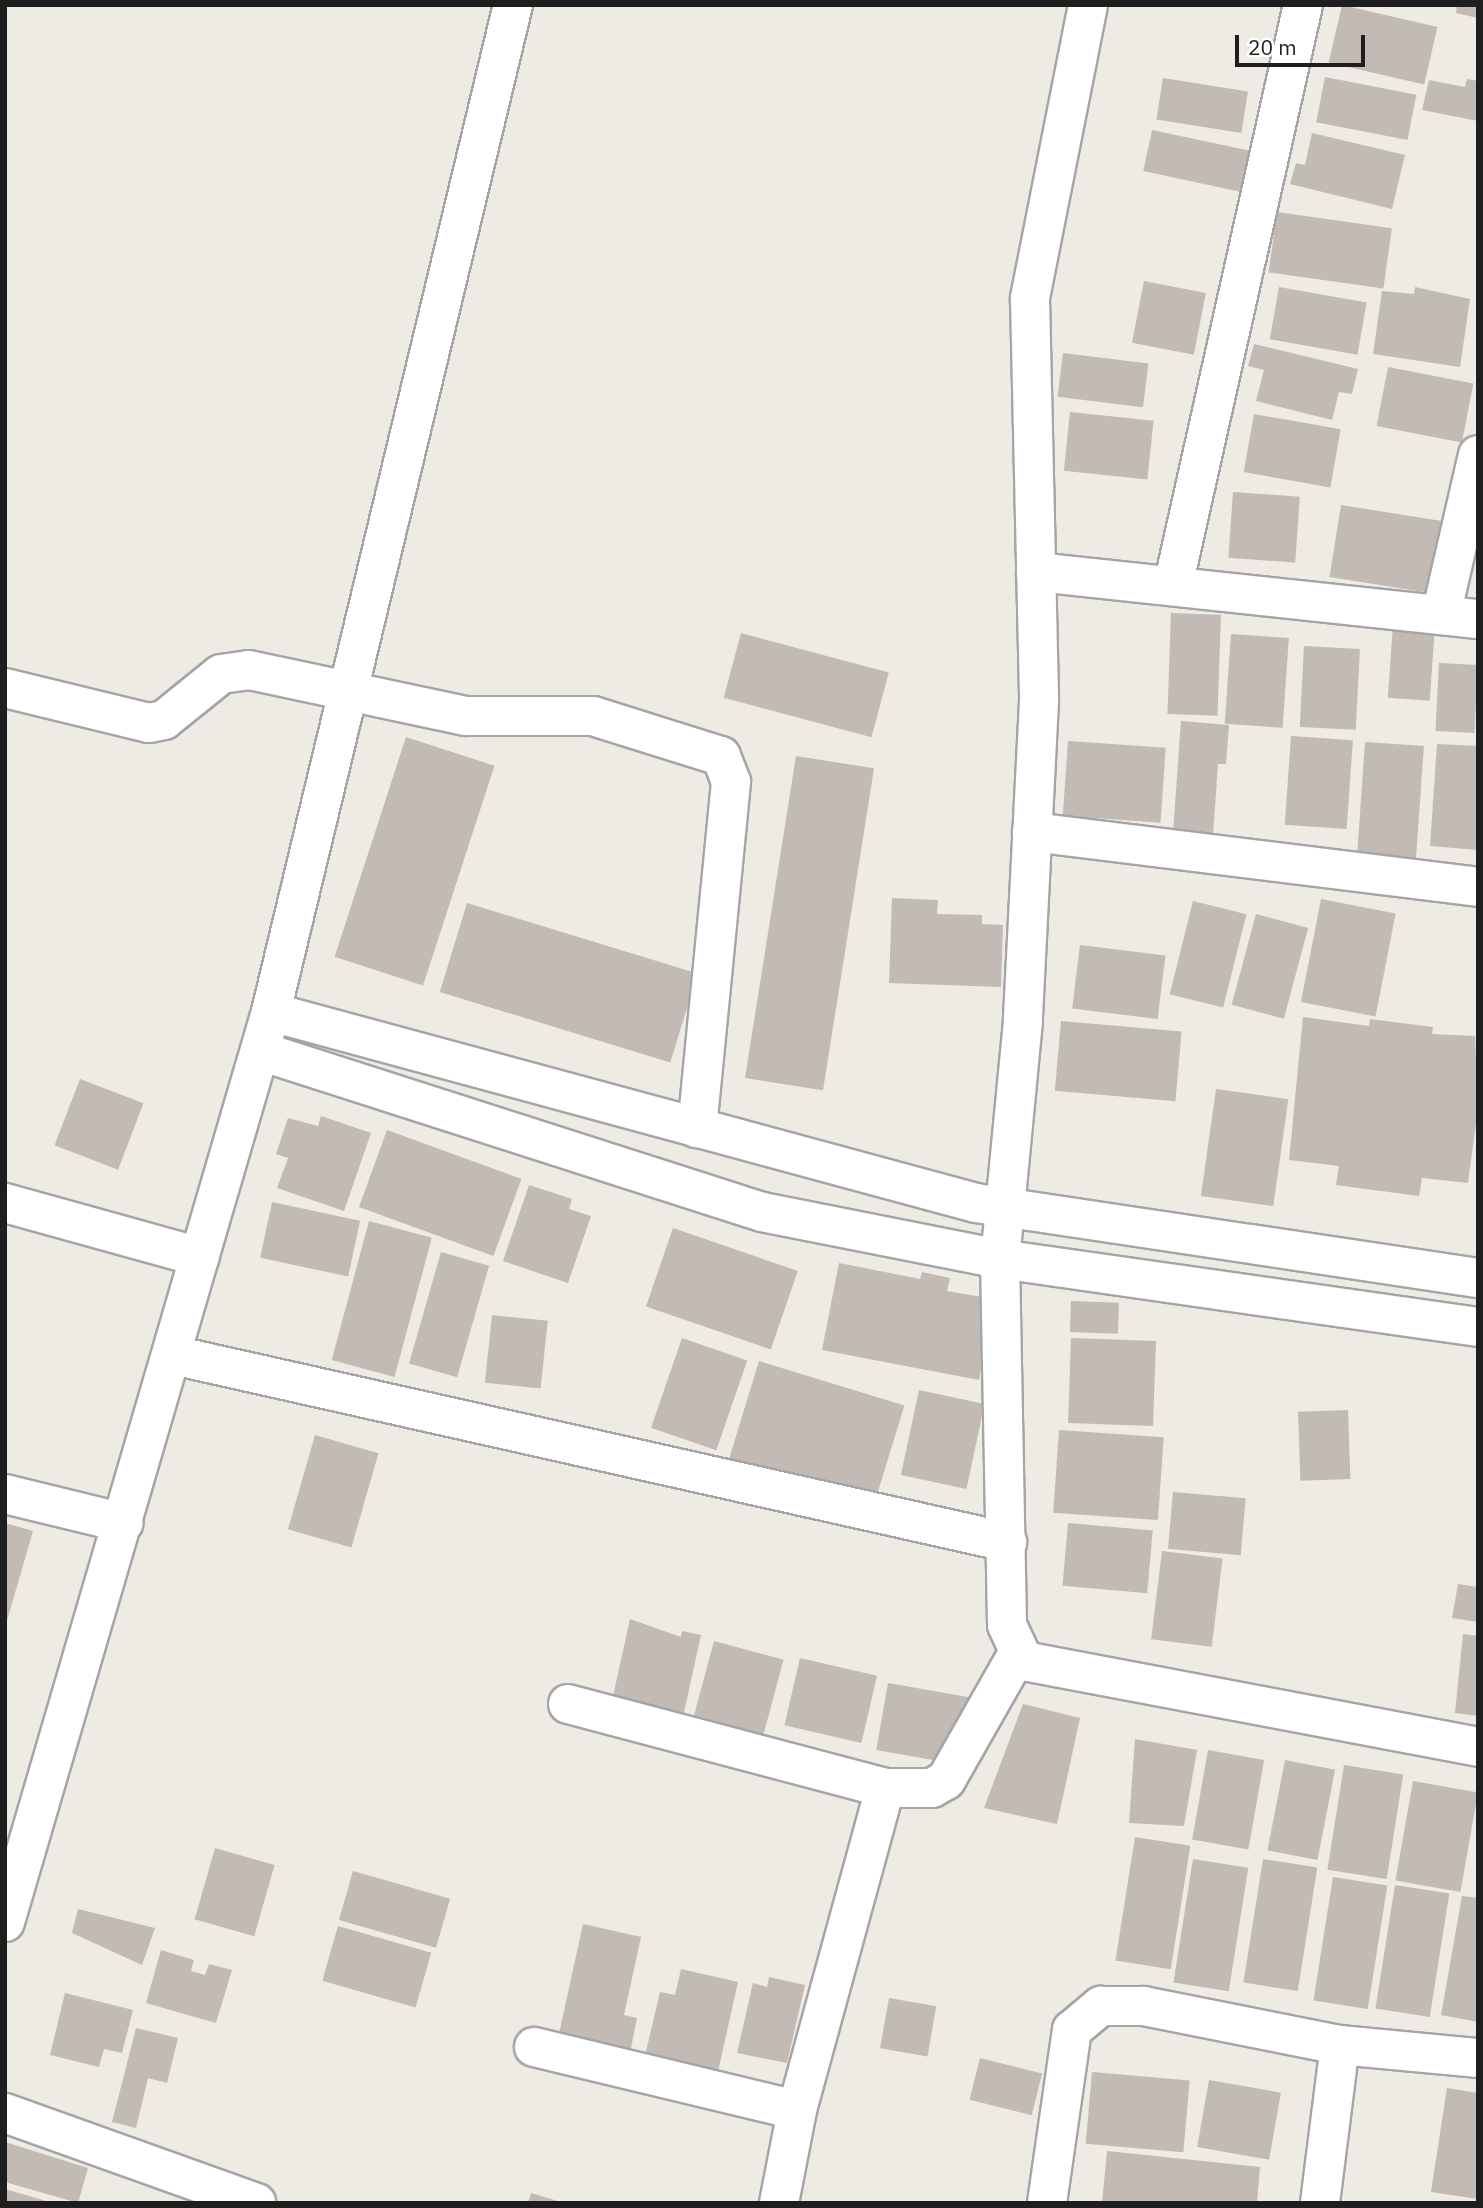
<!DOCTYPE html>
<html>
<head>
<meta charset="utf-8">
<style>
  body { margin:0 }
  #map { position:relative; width:1483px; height:2208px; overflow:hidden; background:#eeeae4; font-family:"IBM Plex Sans",sans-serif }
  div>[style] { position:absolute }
  .building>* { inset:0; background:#c2bab4; transform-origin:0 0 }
  .roads { filter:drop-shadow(2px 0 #a5a5a5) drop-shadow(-2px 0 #a5a5a5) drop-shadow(0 2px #a5a5a5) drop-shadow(0 -2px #a5a5a5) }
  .minor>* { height:38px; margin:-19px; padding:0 19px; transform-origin:19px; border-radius:19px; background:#fff }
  span { translate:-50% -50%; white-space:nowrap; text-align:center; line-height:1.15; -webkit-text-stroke:5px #fff; paint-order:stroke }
  .frame { position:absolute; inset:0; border:7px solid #1e1e1e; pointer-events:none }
  .scale { position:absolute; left:1235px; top:35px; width:130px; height:32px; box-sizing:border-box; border:4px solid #1e1e1e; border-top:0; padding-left:9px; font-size:21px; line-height:24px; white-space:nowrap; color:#1e1e1e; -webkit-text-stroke:5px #fff; paint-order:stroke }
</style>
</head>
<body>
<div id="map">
  <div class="building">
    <i style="left:1342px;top:5px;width:98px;height:59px;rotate:13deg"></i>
    <i style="clip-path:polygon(1457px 5px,1478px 5px,1478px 18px,1456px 13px)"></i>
    <i style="left:1325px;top:77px;width:93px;height:46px;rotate:11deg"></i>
    <i style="left:1163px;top:78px;width:86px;height:42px;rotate:9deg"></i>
    <i style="clip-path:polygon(1467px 79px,1478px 81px,1478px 121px,1422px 110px,1429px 80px,1465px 87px)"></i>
    <i style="left:1152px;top:130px;width:99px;height:42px;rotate:12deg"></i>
    <i style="clip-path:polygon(1312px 133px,1405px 155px,1392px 209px,1290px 184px,1296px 163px,1305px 165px)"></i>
    <i style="left:1277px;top:212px;width:116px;height:61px;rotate:8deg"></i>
    <i style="left:1144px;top:281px;width:63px;height:63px;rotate:11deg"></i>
    <i style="left:1279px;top:287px;width:89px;height:53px;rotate:10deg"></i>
    <i style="clip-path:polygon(1415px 287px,1470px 299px,1460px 367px,1373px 354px,1382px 291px,1414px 294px)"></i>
    <i style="clip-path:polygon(1254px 344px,1358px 369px,1352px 394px,1339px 392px,1332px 420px,1256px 401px,1264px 370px,1248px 366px)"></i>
    <i style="left:1063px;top:353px;width:86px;height:44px;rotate:7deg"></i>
    <i style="left:1388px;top:367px;width:87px;height:60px;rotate:11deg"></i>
    <i style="left:1070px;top:412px;width:84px;height:59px;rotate:6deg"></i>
    <i style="left:1254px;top:414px;width:88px;height:59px;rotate:10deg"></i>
    <i style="left:1233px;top:492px;width:67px;height:66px;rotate:4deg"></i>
    <i style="left:1341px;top:505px;width:115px;height:73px;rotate:9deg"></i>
    <i style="left:1171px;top:613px;width:50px;height:101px;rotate:2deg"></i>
    <i style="left:1393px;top:624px;width:42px;height:74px;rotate:4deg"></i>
    <i style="left:741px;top:633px;width:153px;height:67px;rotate:15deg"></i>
    <i style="left:1231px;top:634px;width:58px;height:90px;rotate:4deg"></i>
    <i style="left:1304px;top:646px;width:56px;height:81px;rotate:3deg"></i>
    <i style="left:1439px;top:663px;width:39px;height:68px;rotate:3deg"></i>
    <i style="clip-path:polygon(1181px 721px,1229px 725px,1226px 764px,1218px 764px,1213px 835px,1173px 832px)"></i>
    <i style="left:1291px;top:736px;width:62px;height:89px;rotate:4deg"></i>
    <i style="left:406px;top:737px;width:93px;height:231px;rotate:18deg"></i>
    <i style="left:1068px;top:741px;width:98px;height:75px;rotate:4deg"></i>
    <i style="left:1365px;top:742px;width:59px;height:116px;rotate:4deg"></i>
    <i style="clip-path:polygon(1437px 744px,1478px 746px,1478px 850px,1430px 846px)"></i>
    <i style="left:796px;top:756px;width:79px;height:326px;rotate:9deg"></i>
    <i style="clip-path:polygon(892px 898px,938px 900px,937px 914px,982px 915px,982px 924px,1003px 925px,1001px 987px,889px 983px)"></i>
    <i style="left:1321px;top:899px;width:76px;height:105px;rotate:11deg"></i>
    <i style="left:1193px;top:901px;width:55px;height:96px;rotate:14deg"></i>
    <i style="left:467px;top:903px;width:241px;height:93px;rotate:17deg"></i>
    <i style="left:1256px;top:914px;width:54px;height:94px;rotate:15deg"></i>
    <i style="left:1080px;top:945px;width:86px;height:64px;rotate:7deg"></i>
    <i style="clip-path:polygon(1303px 1017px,1369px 1026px,1370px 1019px,1433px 1027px,1432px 1034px,1475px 1036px,1478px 1108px,1468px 1183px,1422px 1178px,1419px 1196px,1336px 1185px,1339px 1166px,1289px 1160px)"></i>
    <i style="left:1061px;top:1021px;width:121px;height:70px;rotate:5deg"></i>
    <i style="left:80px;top:1079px;width:68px;height:71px;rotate:21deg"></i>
    <i style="left:1216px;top:1089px;width:73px;height:108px;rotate:8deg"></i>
    <i style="clip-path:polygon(321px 1116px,371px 1133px,344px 1211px,277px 1188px,288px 1158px,276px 1154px,288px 1118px,318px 1126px)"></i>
    <i style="left:387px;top:1130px;width:143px;height:82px;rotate:20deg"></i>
    <i style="clip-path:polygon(529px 1185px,572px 1199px,569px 1209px,591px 1216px,568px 1283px,503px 1261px)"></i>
    <i style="left:272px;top:1202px;width:90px;height:57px;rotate:12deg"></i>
    <i style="left:369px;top:1221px;width:65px;height:144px;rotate:15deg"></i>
    <i style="left:673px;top:1228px;width:132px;height:83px;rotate:19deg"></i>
    <i style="left:441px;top:1252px;width:50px;height:116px;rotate:16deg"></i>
    <i style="clip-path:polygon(839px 1263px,920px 1279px,922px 1272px,950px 1278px,947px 1291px,994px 1299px,979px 1380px,822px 1350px)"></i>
    <i style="left:1071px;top:1301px;width:48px;height:31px;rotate:2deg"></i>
    <i style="left:492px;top:1315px;width:56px;height:68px;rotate:6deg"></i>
    <i style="left:682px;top:1338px;width:69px;height:95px;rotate:19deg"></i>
    <i style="left:1071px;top:1338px;width:85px;height:85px;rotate:2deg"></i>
    <i style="left:759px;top:1361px;width:152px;height:106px;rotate:17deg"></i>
    <i style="left:919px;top:1390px;width:67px;height:87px;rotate:12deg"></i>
    <i style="left:1348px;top:1410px;width:69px;height:50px;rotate:88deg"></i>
    <i style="left:1059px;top:1430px;width:105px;height:83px;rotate:4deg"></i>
    <i style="left:315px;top:1435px;width:66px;height:98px;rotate:16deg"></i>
    <i style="left:1173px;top:1492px;width:73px;height:57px;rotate:5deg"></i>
    <i style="clip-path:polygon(5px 1523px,33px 1531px,6px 1624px,5px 1624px)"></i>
    <i style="left:1068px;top:1523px;width:85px;height:63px;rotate:5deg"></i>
    <i style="left:1162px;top:1551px;width:61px;height:89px;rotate:7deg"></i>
    <i style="clip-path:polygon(1458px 1584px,1478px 1587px,1478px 1622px,1452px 1618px)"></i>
    <i style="clip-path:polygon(630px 1619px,681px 1637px,682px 1631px,701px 1635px,681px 1726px,610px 1710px)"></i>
    <i style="clip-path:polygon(1463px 1634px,1478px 1636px,1478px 1716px,1455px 1713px)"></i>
    <i style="left:714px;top:1641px;width:72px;height:94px;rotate:15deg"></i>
    <i style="left:800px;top:1658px;width:79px;height:69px;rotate:13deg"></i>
    <i style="left:888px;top:1683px;width:84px;height:68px;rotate:10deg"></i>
    <i style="clip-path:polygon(1023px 1704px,1080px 1718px,1057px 1824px,984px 1808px)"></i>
    <i style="clip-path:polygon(1135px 1739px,1197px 1750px,1184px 1826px,1129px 1823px)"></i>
    <i style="left:1208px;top:1750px;width:57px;height:91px;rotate:10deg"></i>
    <i style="left:1285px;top:1760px;width:51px;height:92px;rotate:11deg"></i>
    <i style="left:1344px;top:1765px;width:60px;height:106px;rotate:9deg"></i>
    <i style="left:1413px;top:1781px;width:66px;height:101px;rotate:10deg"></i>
    <i style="left:1135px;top:1837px;width:56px;height:125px;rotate:9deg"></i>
    <i style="left:215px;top:1848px;width:62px;height:74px;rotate:16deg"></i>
    <i style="left:1193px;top:1859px;width:56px;height:125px;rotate:9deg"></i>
    <i style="left:1263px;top:1859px;width:55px;height:125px;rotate:9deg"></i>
    <i style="left:353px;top:1871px;width:101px;height:51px;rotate:16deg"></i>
    <i style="left:1333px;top:1877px;width:55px;height:125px;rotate:9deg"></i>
    <i style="left:1395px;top:1885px;width:55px;height:125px;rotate:9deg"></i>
    <i style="clip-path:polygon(1462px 1896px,1478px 1898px,1478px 2022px,1441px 2015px)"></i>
    <i style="clip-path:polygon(78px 1909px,155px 1928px,142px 1965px,72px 1933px)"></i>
    <i style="clip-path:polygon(583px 1924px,641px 1937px,624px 2015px,637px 2018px,629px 2058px,557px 2043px)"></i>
    <i style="left:338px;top:1926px;width:97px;height:57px;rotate:16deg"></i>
    <i style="clip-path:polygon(161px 1950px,194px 1960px,191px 1971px,205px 1975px,209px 1964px,232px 1970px,216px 2023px,146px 2003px)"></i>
    <i style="clip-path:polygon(681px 1969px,738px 1982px,717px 2076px,644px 2060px,660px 1992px,675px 1995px)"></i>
    <i style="clip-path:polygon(769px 1977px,805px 1985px,787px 2063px,737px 2053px,753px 1983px,767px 1987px)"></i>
    <i style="clip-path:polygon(65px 1993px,133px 2010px,122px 2053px,104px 2049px,99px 2067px,50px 2055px)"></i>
    <i style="left:889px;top:1998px;width:48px;height:51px;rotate:10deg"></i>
    <i style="clip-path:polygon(136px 2028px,178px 2038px,167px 2083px,148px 2078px,136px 2128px,112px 2122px)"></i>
    <i style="left:980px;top:2058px;width:64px;height:43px;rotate:14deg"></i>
    <i style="left:1092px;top:2072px;width:98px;height:72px;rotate:5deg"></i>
    <i style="left:1209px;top:2080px;width:73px;height:68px;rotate:10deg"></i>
    <i style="clip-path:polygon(1447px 2088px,1478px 2093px,1478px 2199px,1431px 2192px)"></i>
    <i style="clip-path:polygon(5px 2142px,88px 2168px,78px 2203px,5px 2182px)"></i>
    <i style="clip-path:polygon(1107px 2151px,1260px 2167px,1257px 2203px,1102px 2203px)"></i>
    <i style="clip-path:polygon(5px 2189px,50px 2202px,50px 2203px,5px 2203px)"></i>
    <i style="clip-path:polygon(531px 2193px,561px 2202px,561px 2203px,528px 2203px)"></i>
  </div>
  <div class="roads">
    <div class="minor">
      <i style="left:1088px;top:5px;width:300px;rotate:101.2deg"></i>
      <i style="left:1030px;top:299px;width:402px;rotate:88.7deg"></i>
      <i style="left:1039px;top:701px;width:320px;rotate:92.9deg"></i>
      <i style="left:1023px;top:1021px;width:239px;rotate:95.5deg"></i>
      <i style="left:1000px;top:1259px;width:366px;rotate:88.9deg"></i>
      <i style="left:1007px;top:1625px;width:40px;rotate:65deg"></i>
      <i style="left:1024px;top:1661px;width:462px;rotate:10.7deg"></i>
      <i style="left:1036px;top:572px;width:444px;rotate:6.1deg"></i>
      <i style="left:1173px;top:586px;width:595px;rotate:-77.39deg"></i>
      <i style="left:1441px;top:615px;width:164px;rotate:-77deg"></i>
      <i style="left:5px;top:688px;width:148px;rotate:13.7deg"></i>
      <i style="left:149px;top:723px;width:15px;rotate:-11deg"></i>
      <i style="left:164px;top:720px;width:73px;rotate:-38.9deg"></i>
      <i style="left:221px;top:674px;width:28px;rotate:-8deg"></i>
      <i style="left:249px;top:670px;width:222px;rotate:12deg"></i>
      <i style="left:466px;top:716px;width:127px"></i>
      <i style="left:593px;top:716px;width:134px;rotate:17.4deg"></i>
      <i style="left:721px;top:756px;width:28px;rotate:69deg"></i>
      <i style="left:731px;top:782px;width:348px;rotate:95.6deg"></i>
      <i style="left:1032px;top:832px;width:449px;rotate:7deg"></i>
      <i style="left:271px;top:1012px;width:730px;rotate:15.16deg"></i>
      <i style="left:976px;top:1203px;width:508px;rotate:8.5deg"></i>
      <i style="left:260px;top:1051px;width:527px;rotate:17.78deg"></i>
      <i style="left:762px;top:1212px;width:243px;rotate:11.2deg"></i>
      <i style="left:1000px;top:1259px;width:483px;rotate:8.1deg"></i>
      <i style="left:5px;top:1203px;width:202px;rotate:15.5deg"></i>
      <i style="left:173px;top:1355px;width:855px;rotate:12.64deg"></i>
      <i style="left:5px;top:1494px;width:122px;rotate:13.7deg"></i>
      <i style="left:568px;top:1704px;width:328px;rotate:14.8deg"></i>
      <i style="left:885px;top:1788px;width:47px"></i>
      <i style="left:932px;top:1788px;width:16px;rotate:-30deg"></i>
      <i style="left:946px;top:1780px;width:146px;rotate:-60.4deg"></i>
      <i style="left:5px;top:1922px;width:948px;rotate:-73.71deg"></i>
      <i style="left:271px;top:1012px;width:1036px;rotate:-76.49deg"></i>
      <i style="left:534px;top:2047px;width:270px;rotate:13.5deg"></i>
      <i style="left:5px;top:2113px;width:267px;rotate:19.7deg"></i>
      <i style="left:779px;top:2203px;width:95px;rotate:-79deg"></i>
      <i style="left:797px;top:2110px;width:334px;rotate:-74.7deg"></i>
      <i style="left:1047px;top:2203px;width:175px;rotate:-81.8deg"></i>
      <i style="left:1072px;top:2030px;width:38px;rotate:-40deg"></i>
      <i style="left:1101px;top:2006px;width:43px"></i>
      <i style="left:1144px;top:2006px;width:200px;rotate:11.3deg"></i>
      <i style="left:1320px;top:2203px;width:159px;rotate:-82.8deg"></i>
      <i style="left:1340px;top:2045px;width:139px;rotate:5.4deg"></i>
    </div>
  </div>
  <div class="frame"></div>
  <div class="scale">20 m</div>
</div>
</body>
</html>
